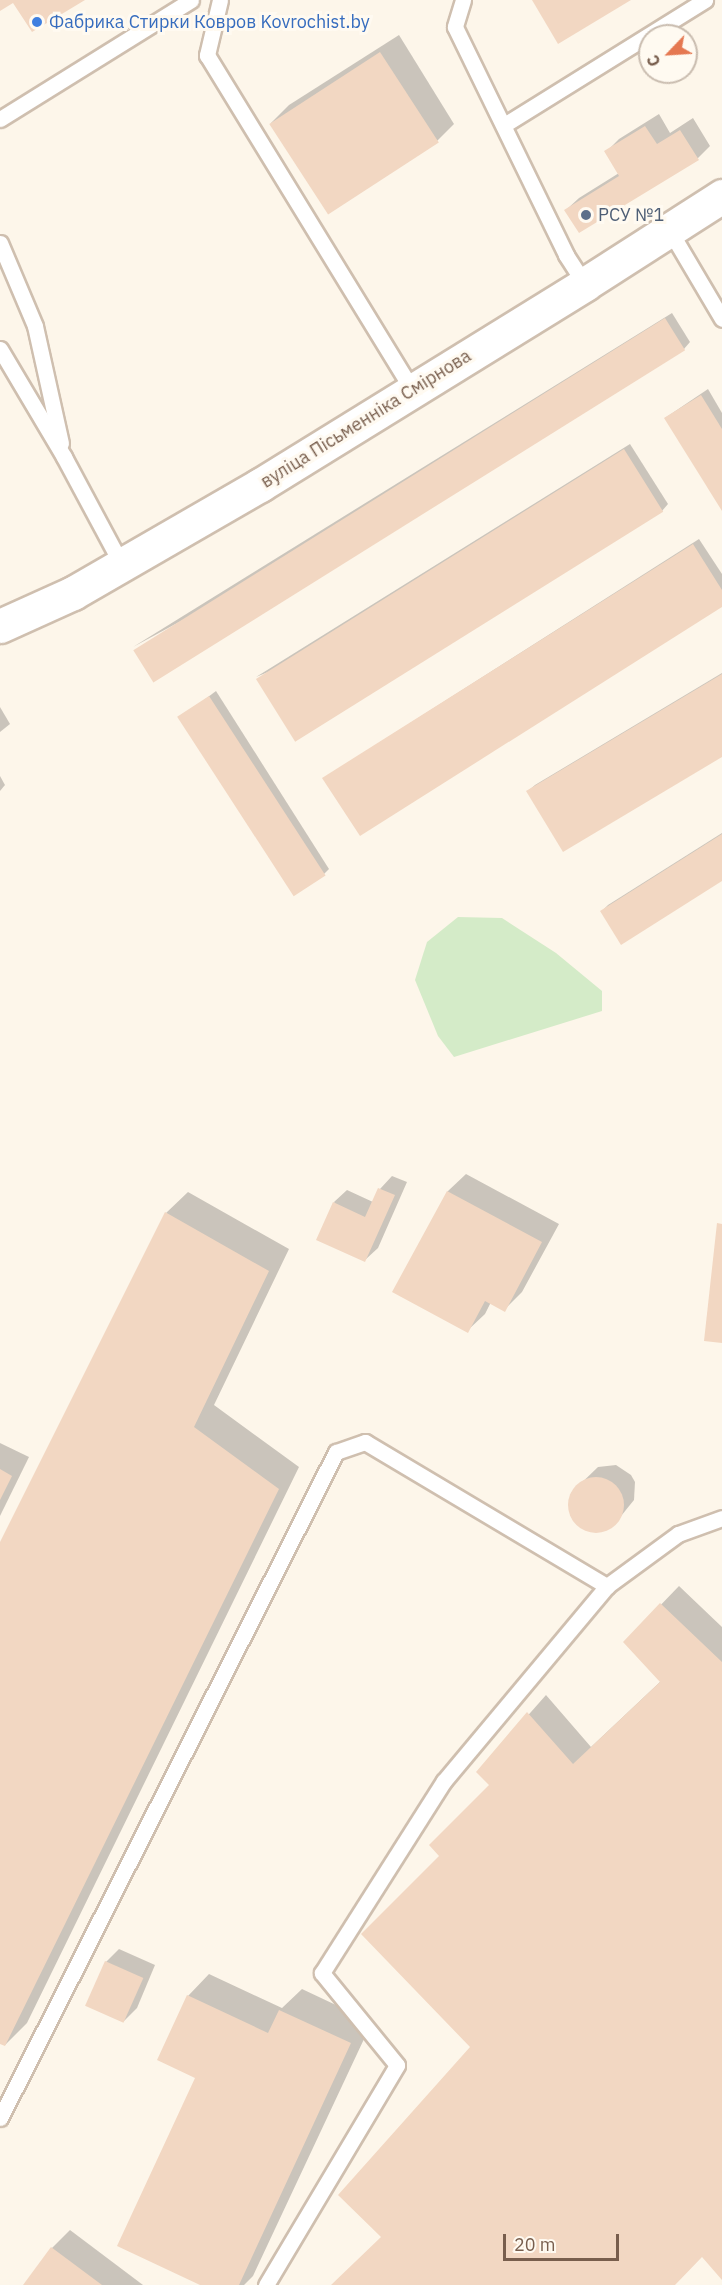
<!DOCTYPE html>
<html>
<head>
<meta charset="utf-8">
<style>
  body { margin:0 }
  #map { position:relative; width:722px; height:2285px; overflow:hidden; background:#fdf6ea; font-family:"IBM Plex Sans",sans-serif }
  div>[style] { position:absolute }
  .green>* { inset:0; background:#d4ebc8 }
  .shadow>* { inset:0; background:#0003 }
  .building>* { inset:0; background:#f2d7c2; transform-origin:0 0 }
  .round { border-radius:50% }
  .roads { filter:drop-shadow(2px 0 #cfbfaf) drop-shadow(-2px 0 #cfbfaf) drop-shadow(0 2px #cfbfaf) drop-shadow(0 -2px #cfbfaf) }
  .service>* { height:15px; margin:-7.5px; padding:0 7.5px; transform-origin:7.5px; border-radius:7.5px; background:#fff }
  .secondary>* { height:33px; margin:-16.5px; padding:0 16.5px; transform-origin:16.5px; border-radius:16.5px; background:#fff }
  .dots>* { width:16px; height:16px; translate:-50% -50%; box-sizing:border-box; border:3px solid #fffaf1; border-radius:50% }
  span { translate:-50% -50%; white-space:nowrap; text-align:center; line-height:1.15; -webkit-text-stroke:6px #fffaf1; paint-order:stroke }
  .shop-label { font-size:18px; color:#366cbe }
  .left { translate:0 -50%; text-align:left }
  .service-label { font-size:18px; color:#4e5e75 }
  .street-label { font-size:18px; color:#785e4d }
  .north { position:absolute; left:638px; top:24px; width:60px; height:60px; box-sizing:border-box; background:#fffaf1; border:2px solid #c9bcaf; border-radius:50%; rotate:245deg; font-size:16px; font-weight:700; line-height:24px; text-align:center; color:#785e4d }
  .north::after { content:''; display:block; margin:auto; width:21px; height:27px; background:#e57851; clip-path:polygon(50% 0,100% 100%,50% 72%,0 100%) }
  .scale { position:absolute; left:503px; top:2234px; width:116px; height:27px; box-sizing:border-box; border:3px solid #785e4d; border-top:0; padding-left:8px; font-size:18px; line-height:21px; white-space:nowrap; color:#785e4d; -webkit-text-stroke:4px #fffaf1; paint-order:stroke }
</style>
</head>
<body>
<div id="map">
  <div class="green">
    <i style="clip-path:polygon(458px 917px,502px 918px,556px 953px,602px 991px,602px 1011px,454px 1057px,438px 1036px,415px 980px,427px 942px)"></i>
  </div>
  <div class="shadow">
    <i style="clip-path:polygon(399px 35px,454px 124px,437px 141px,271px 123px,289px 105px)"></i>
    <i style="clip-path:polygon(659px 114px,670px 133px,693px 118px,710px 146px,698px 158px,566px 210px,579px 198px,619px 173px,606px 152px,619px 139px)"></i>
    <i style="clip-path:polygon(672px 313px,690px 342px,684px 349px,133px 647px)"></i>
    <i style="clip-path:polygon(708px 389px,722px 413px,722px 508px,665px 418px)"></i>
    <i style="clip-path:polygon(630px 444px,668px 504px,662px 511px,256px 677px)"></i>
    <i style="clip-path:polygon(699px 539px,722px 574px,722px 605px,324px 778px)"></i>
    <i style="clip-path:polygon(722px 673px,722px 755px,528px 791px,535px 785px)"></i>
    <i style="clip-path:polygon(216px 691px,329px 869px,323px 875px,180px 718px)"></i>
    <i style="clip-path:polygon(0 707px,10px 724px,0 732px)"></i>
    <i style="clip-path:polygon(0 776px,5px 785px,0 791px)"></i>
    <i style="clip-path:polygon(722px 833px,722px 879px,602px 911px,608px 905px)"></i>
    <i style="clip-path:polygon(466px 1174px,559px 1224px,522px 1292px,504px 1310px,491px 1302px,485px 1314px,467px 1331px,394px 1292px,448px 1191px)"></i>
    <i style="clip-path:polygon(392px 1176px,407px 1182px,378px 1248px,365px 1260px,334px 1202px,347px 1190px,373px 1202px,380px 1189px)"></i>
    <i style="clip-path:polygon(188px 1192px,289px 1249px,214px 1405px,299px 1467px,27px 2023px,5px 2045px,0 2042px,0 1545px,166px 1213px)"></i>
    <i style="clip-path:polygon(0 1443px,29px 1457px,0 1516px)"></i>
    <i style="clip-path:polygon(616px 1465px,631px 1475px,635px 1482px,634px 1500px,617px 1521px,603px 1530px,586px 1530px,572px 1518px,570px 1500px,572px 1492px,598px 1467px)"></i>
    <i style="clip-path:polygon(679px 1586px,722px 1627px,722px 2278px,703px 2255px,674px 2285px,333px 2285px,383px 2236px,472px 2047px,441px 1856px,491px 1785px,478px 1772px,546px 1695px,591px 1747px,661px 1681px,625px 1642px)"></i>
    <i style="clip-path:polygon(119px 1949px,155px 1965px,137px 2008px,124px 2021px,106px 1962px)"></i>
    <i style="clip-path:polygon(209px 1974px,282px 2008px,302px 1989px,372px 2022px,253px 2276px,244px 2285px,204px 2285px,197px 2077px,188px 1996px)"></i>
    <i style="clip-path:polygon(70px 2230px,143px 2285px,25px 2285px,52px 2248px)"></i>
  </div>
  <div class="building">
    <i style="clip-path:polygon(0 0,85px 0,32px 32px,13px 3px,0 11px)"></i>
    <i style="clip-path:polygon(532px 0,631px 0,558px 44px)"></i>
    <i style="left:380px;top:52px;width:108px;height:132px;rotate:57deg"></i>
    <i style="clip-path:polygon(645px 126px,657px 144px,680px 130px,699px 160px,579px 233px,564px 210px,619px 176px,604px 151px)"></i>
    <i style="left:665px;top:318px;width:38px;height:627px;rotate:58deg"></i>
    <i style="clip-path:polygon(701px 395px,722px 429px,722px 511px,664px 418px)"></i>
    <i style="left:624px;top:449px;width:74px;height:434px;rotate:58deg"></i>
    <i style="clip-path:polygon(693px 544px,722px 590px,722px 607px,360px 836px,322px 778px)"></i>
    <i style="clip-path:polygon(722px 674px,722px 757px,563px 852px,526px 791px)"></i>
    <i style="left:209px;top:696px;width:214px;height:38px;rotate:57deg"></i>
    <i style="clip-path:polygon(722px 834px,722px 881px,621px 945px,600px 911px)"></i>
    <i style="clip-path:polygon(378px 1188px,395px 1195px,365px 1262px,316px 1240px,333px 1202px,365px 1217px)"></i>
    <i style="clip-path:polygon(447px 1191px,542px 1242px,505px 1312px,485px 1301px,468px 1333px,392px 1292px)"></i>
    <i style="clip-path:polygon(165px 1212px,269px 1271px,194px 1427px,279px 1489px,5px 2046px,0 2044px,0 1542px)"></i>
    <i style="clip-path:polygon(717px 1223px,722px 1224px,722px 1343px,704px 1341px)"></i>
    <i style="clip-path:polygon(0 1469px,12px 1476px,0 1500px)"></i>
    <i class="round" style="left:568px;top:1477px;width:56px;height:56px"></i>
    <i style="clip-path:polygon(660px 1603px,722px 1662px,722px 2280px,702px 2257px,675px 2285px,331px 2285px,381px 2237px,338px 2195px,470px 2047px,361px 1934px,439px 1856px,429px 1845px,489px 1785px,476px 1772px,527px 1712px,573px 1764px,660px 1682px,623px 1642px)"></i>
    <i style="left:105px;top:1961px;width:42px;height:49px;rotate:24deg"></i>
    <i style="clip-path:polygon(187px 1995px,268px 2033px,279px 2010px,351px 2043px,239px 2285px,200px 2285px,117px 2246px,195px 2078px,157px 2060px)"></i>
    <i style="clip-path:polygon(51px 2247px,102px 2285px,23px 2285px)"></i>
  </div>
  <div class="roads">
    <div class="service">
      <i style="left:220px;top:0;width:57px;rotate:103.3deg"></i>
      <i style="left:207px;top:55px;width:394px;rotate:58.5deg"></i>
      <i style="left:463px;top:0;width:28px;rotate:107deg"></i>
      <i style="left:455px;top:27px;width:254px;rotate:64deg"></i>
      <i style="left:566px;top:255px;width:35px;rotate:57deg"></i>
      <i style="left:0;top:119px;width:225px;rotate:-31.9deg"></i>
      <i style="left:504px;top:125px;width:237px;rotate:-31.9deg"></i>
      <i style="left:670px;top:231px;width:102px;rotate:59.4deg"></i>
      <i style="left:0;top:243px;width:90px;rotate:67.1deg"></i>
      <i style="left:35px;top:326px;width:120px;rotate:77.5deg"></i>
      <i style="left:0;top:349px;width:126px;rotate:59.3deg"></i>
      <i style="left:64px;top:457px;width:123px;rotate:61.8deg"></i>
      <i style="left:0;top:2118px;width:746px;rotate:-63.23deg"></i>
      <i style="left:336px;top:1452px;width:31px;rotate:-19deg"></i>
      <i style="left:365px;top:1442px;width:282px;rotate:30.8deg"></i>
      <i style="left:266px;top:2285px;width:256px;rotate:-59.2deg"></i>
      <i style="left:397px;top:2065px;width:119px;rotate:-129.2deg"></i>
      <i style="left:322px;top:1973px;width:227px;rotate:-57.6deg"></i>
      <i style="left:444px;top:1781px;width:254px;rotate:-50.1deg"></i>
      <i style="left:607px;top:1586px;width:88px;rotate:-36.2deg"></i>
      <i style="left:678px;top:1534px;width:47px;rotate:-20deg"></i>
    </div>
    <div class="secondary">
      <i style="left:0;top:626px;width:80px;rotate:-24.3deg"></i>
      <i style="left:73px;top:593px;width:216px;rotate:-30deg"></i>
      <i style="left:260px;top:485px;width:382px;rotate:-31.7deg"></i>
      <i style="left:585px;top:284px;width:163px;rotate:-32.7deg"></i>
    </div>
  </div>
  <div class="dots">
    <i style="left:37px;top:22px;background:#3f7fe0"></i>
    <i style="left:586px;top:215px;background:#5c6f8a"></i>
  </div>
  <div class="shop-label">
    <span class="left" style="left:49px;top:22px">Фабрика Стирки Ковров Kovrochist.by</span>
  </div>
  <div class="service-label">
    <span class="left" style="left:598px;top:215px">РСУ №1</span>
  </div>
  <div class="street-label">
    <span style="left:366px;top:419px;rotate:-32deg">вуліца Пісьменніка Смірнова</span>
  </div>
  <div class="north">С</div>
  <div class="scale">20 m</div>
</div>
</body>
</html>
